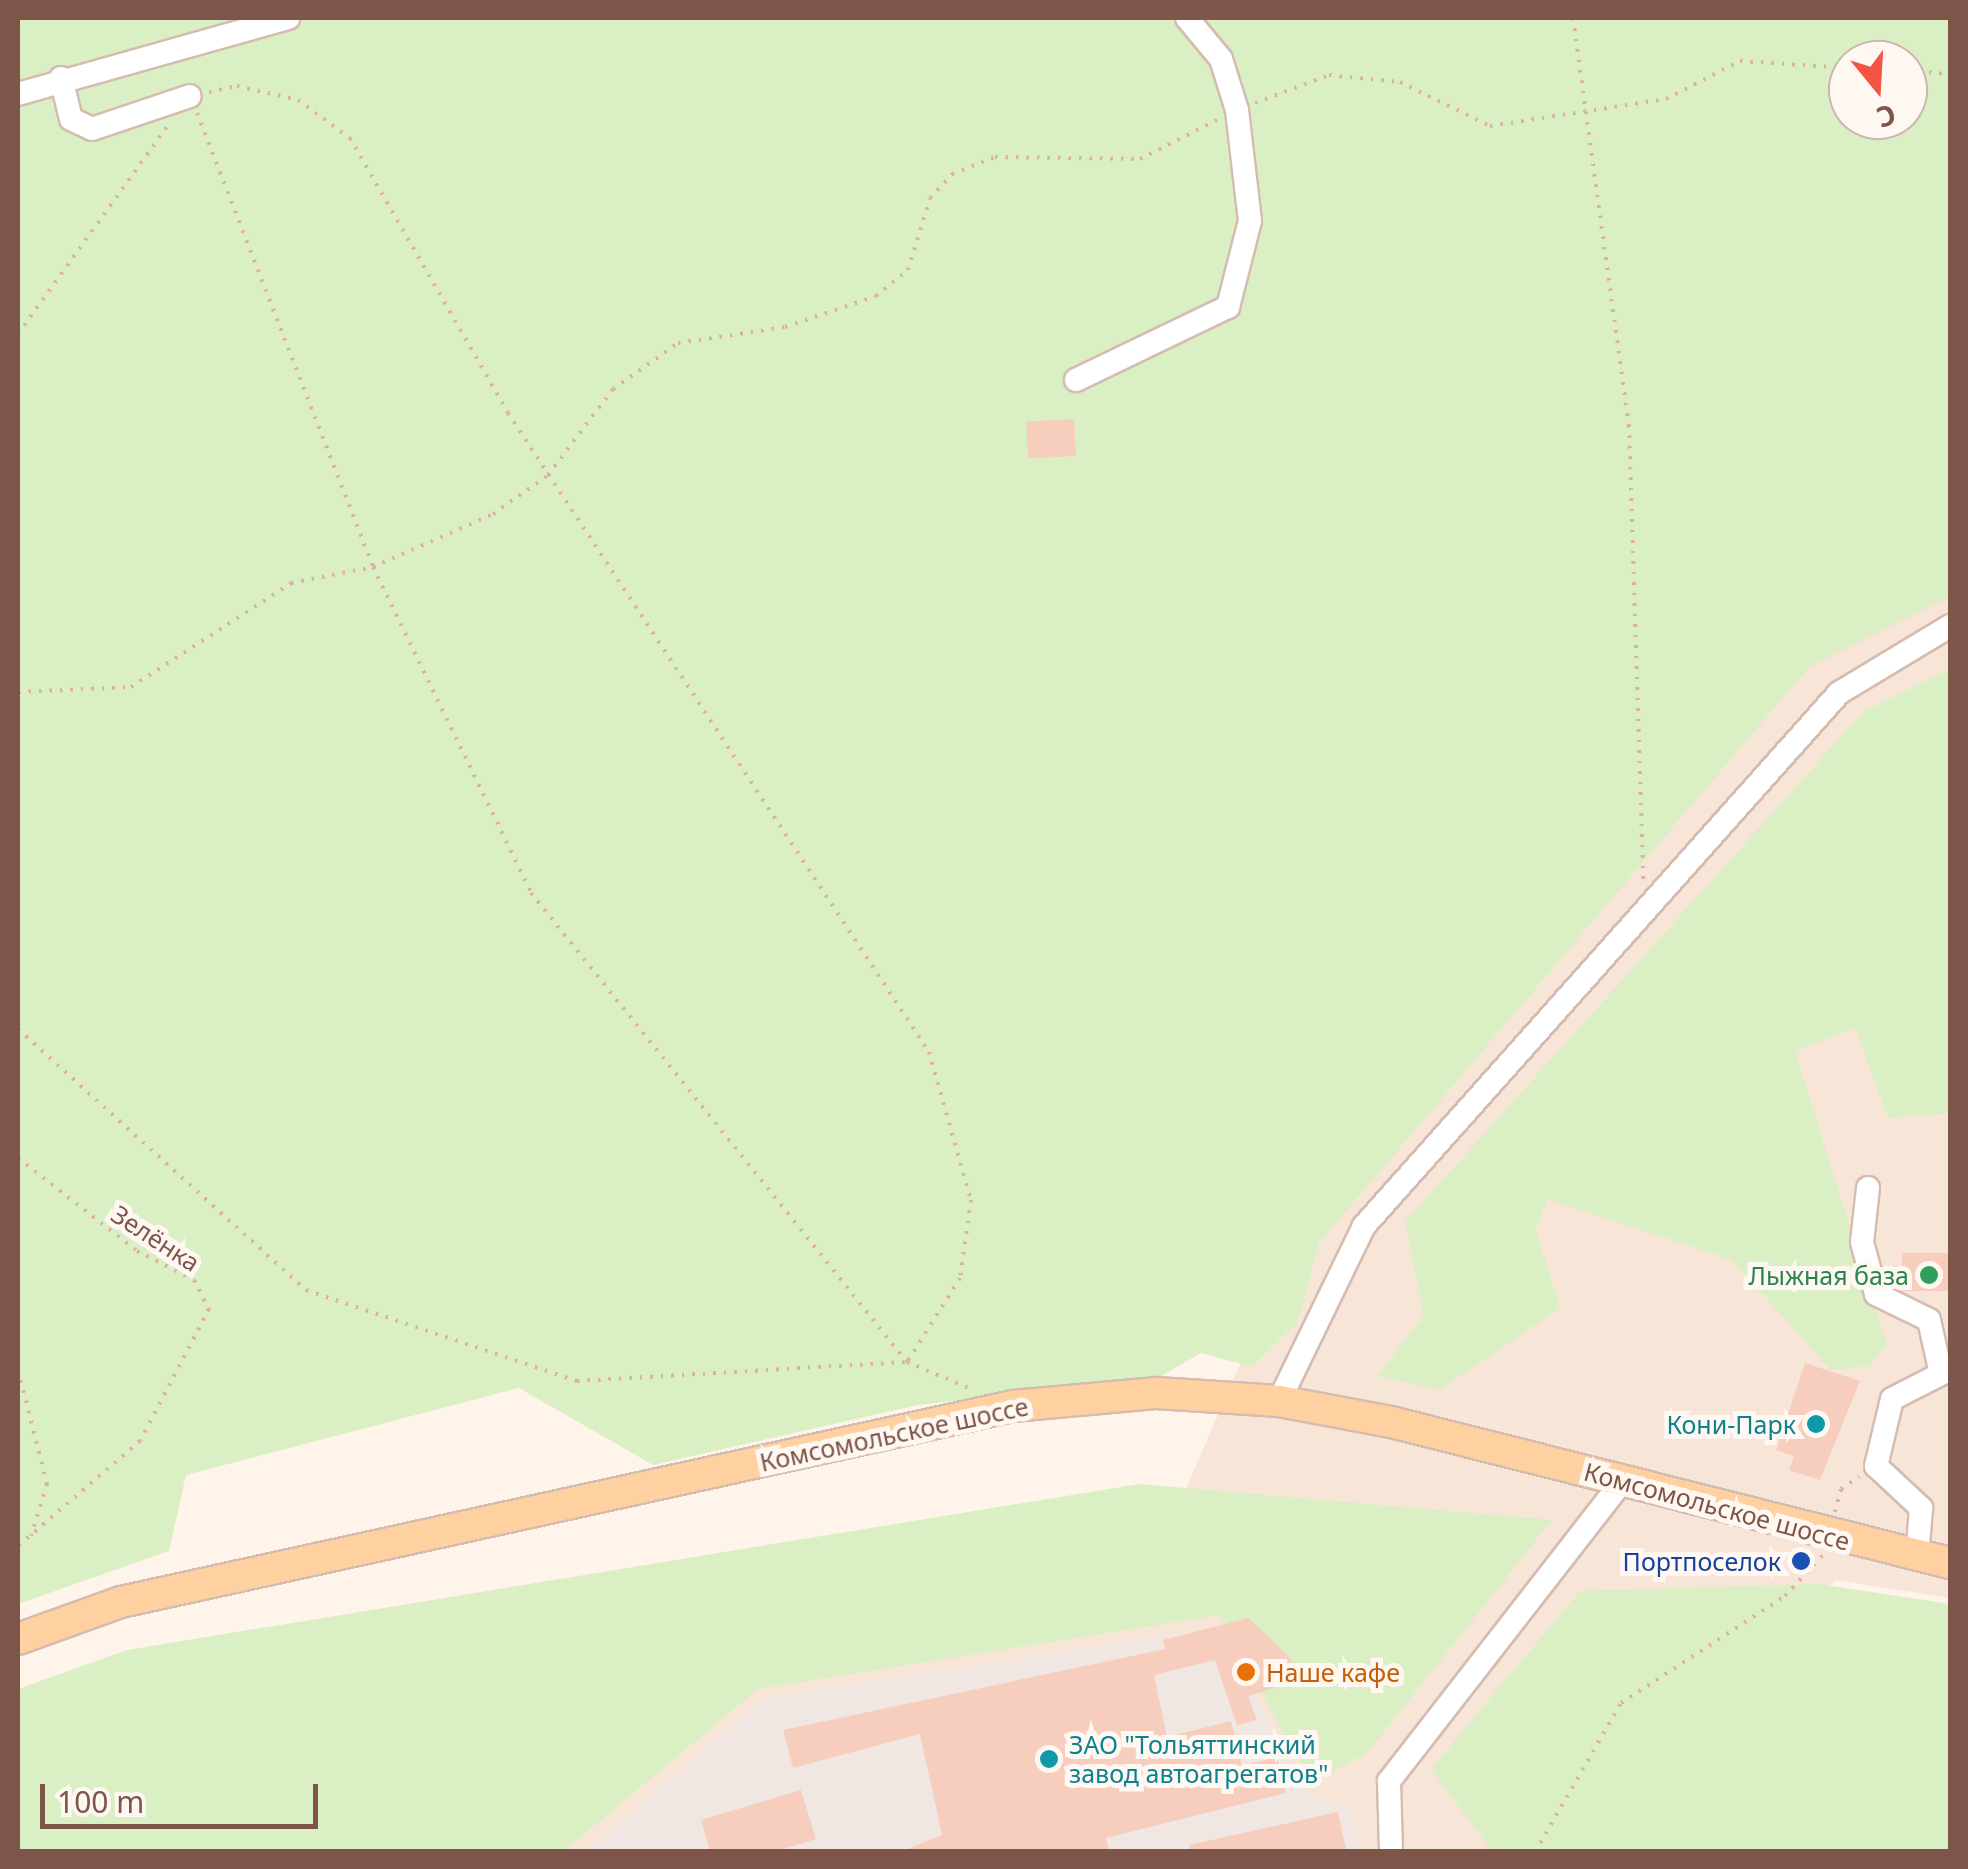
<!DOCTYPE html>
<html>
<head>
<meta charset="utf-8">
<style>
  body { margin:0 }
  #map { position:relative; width:1968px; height:1869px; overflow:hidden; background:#fff4ea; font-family:"Noto Sans",sans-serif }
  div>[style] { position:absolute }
  .residential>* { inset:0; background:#f7e5d7 }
  .industrial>* { inset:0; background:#f0e7e3 }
  .green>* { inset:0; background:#dbefc5 }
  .building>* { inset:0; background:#f7cebe; transform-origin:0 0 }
  .path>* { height:4px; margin-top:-2px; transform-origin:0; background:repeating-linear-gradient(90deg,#deb0a0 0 2.5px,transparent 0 10.5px) }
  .roads { filter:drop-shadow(2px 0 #d5bcb0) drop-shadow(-2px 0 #d5bcb0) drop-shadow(0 2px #d5bcb0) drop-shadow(0 -2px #d5bcb0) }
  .minor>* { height:22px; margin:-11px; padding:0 11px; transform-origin:11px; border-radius:11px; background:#fff }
  .major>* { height:30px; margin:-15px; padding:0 15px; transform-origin:15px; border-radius:15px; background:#ffd0a0 }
  .dots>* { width:28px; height:28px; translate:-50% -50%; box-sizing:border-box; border:5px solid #fff8f2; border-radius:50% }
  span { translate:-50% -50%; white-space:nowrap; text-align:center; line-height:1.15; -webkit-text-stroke:10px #fff8f2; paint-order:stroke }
  .street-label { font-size:25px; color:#7e5549 }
  .leisure-label { font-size:25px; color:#27864d }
  .right { translate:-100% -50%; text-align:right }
  .culture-label { font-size:25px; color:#0d838f }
  .left { translate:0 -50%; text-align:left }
  .transit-label { font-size:25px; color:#164399 }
  .food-label { font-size:25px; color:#c56008 }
  .frame { position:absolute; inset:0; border:20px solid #7e5549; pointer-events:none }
  .north { position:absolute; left:1828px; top:40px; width:100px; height:100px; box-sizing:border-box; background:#fff8f2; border:2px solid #cbb7ae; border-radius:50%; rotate:162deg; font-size:28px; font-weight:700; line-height:40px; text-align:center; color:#7e5549 }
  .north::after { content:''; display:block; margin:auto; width:35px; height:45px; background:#f45543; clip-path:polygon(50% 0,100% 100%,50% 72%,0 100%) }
  .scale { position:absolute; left:40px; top:1784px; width:278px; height:45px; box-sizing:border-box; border:5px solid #7e5549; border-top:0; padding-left:12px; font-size:30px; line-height:35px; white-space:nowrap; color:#7e5549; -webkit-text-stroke:8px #fff8f2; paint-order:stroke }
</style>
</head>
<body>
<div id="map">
  <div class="residential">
    <i style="clip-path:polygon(1950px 558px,1950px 1598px,1836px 1580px,1547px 1851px,534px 1852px,720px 1690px,1130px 1617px,1330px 1158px,1774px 665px)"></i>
  </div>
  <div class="industrial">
    <i style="clip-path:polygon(1218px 1628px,1309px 1799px,1352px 1807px,1360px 1851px,586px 1852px,765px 1698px)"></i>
  </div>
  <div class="green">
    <i style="clip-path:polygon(evenodd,18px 18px,1950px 18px,1950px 596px,1810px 666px,1319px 1243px,1297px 1323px,1252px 1367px,1201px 1353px,1156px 1379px,918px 1405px,653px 1465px,519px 1388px,186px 1475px,169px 1551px,18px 1604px,18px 18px,1848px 60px,1908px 60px,1908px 120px,1848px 120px,1848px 60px)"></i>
    <i style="clip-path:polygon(1950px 668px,1950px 1113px,1888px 1118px,1855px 1028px,1795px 1051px,1887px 1345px,1869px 1366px,1831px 1370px,1732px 1260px,1547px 1199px,1536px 1230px,1560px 1308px,1440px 1390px,1378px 1376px,1424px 1315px,1405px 1222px,1864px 711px)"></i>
    <i style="clip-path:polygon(1139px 1484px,1552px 1520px,1367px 1753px,1311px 1783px,1219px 1615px,758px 1689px,564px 1851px,18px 1851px,18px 1689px,127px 1650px)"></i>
    <i style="clip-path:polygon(1818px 1584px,1950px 1604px,1950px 1851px,1492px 1851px,1431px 1769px,1580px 1591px)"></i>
  </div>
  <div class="building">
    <i style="left:1074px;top:419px;width:37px;height:48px;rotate:87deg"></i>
    <i style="left:1950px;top:1253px;width:38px;height:48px;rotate:90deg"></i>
    <i style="clip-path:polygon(1805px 1363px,1860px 1381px,1820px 1480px,1789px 1470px,1794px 1456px,1776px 1450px)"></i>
    <i style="clip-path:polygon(1249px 1618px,1294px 1662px,1267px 1670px,1274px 1688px,1248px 1696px,1257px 1720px,1237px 1725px,1215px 1660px,1154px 1675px,1167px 1737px,1231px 1721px,1242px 1766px,1277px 1757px,1286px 1793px,1106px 1838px,1109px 1852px,900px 1852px,942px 1835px,920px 1734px,793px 1768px,783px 1730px,1165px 1649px,1163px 1640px)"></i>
    <i style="clip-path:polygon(801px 1790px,816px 1839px,774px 1852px,710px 1852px,701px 1820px)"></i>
    <i style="clip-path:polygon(1338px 1812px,1346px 1849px,1190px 1852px,1189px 1845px)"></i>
  </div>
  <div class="path">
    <i style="left:1573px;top:18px;width:411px;rotate:82.2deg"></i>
    <i style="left:1629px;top:425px;width:458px;rotate:88.2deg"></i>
    <i style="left:1908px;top:71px;width:42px;rotate:4.1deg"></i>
    <i style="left:209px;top:92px;width:29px;rotate:-12deg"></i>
    <i style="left:237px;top:86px;width:63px;rotate:12.9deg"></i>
    <i style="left:298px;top:100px;width:64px;rotate:36.2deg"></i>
    <i style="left:350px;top:138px;width:317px;rotate:60.1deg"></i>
    <i style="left:508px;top:413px;width:765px;rotate:56.62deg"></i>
    <i style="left:929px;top:1052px;width:154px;rotate:74.2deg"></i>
    <i style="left:971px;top:1200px;width:79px;rotate:98deg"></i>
    <i style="left:960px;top:1278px;width:99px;rotate:122.2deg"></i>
    <i style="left:1255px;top:103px;width:79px;rotate:-20.7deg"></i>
    <i style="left:1329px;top:75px;width:71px;rotate:5.6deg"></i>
    <i style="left:1400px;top:82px;width:100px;rotate:26.1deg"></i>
    <i style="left:1490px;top:126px;width:178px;rotate:-8.7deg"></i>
    <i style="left:1666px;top:99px;width:83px;rotate:-27.2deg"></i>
    <i style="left:1740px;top:61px;width:108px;rotate:3.7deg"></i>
    <i style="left:197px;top:113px;width:487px;rotate:68.8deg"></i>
    <i style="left:373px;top:567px;width:362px;rotate:64.1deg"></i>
    <i style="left:531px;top:893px;width:601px;rotate:51.28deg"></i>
    <i style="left:18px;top:334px;width:259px;rotate:-54.3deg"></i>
    <i style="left:18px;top:692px;width:113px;rotate:-2.5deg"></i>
    <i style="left:131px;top:687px;width:191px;rotate:-33deg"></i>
    <i style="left:291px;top:583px;width:84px;rotate:-11deg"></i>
    <i style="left:373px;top:567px;width:131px;rotate:-23.8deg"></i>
    <i style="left:493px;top:514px;width:67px;rotate:-35.3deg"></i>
    <i style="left:548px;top:475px;width:108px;rotate:-52.9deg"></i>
    <i style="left:613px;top:389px;width:80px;rotate:-35.3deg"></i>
    <i style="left:678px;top:343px;width:108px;rotate:-8.5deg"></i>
    <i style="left:785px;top:327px;width:96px;rotate:-18.8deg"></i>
    <i style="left:876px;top:296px;width:41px;rotate:-39.1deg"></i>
    <i style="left:908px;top:270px;width:75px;rotate:-73deg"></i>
    <i style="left:930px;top:198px;width:33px;rotate:-47deg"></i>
    <i style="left:952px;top:174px;width:46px;rotate:-21.6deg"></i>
    <i style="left:995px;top:157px;width:145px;rotate:0.8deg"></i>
    <i style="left:1140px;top:159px;width:89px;rotate:-26.9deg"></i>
    <i style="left:18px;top:1029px;width:389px;rotate:42.2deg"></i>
    <i style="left:306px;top:1290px;width:286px;rotate:18.6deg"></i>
    <i style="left:577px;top:1381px;width:331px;rotate:-3.3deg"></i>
    <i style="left:907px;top:1362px;width:69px;rotate:22.9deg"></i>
    <i style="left:18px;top:1158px;width:151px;rotate:38deg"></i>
    <i style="left:137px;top:1251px;width:64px;rotate:27deg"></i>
    <i style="left:194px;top:1280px;width:33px;rotate:63deg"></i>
    <i style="left:209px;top:1309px;width:149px;rotate:117.6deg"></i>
    <i style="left:140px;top:1441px;width:161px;rotate:139.3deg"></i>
    <i style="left:18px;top:1370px;width:118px;rotate:75.7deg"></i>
    <i style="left:47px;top:1484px;width:54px;rotate:107.1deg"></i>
    <i style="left:1835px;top:1512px;width:24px;rotate:-75deg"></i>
    <i style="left:1841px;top:1489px;width:22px;rotate:-34deg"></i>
    <i style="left:1535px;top:1852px;width:172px;rotate:-60deg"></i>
    <i style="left:1621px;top:1703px;width:196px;rotate:-33.1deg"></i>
    <i style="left:1785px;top:1596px;width:56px;rotate:-47.2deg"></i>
  </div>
  <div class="roads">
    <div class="minor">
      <i style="left:61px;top:78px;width:42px;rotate:76.3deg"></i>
      <i style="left:71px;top:119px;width:23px;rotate:25deg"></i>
      <i style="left:92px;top:129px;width:103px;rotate:-18.6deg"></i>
      <i style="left:18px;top:94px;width:281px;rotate:-15.7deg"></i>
      <i style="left:1076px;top:380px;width:169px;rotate:-25.7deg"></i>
      <i style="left:1228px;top:307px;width:89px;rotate:-75.7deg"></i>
      <i style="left:1250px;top:221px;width:112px;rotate:-96.7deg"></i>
      <i style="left:1237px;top:110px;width:53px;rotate:-107.4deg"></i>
      <i style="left:1221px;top:59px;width:53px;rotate:-129.7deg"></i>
      <i style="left:1868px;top:1188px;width:54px;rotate:96.3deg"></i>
      <i style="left:1862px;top:1242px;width:54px;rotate:74.9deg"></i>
      <i style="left:1876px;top:1294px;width:59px;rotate:26.1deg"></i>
      <i style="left:1929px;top:1320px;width:55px;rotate:77.5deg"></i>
      <i style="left:1941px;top:1374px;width:55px;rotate:153deg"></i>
      <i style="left:1892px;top:1399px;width:69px;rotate:103.4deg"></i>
      <i style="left:1876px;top:1466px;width:62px;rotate:43deg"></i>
      <i style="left:1921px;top:1508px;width:50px;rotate:94.6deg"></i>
      <i style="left:1279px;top:1401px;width:195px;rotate:-64.1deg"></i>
      <i style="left:1364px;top:1226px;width:714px;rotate:-48.29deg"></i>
      <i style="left:1839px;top:693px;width:130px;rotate:-31.1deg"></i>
      <i style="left:1391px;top:1852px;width:71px;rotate:-91.6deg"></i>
      <i style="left:1389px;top:1781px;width:383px;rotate:-52.1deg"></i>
    </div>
    <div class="major">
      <i style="left:18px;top:1639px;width:109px;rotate:-19.8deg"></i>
      <i style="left:121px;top:1602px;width:913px;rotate:-12.39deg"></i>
      <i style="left:1013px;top:1406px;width:145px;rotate:-5.2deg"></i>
      <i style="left:1157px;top:1393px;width:122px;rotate:3.8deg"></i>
      <i style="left:1279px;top:1401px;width:114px;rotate:10.6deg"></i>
      <i style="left:1391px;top:1422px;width:577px;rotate:14.16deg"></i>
    </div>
  </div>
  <div class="dots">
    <i style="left:1929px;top:1275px;background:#2e9e5b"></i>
    <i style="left:1816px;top:1424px;background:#0f9aa8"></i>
    <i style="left:1801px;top:1561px;background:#1a4fb4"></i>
    <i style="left:1246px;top:1672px;background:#e8710a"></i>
    <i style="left:1049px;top:1759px;background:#0f9aa8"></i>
  </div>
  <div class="street-label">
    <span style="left:156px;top:1238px;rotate:33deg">Зелёнка</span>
    <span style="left:894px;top:1434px;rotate:-12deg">Комсомольское шоссе</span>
    <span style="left:1717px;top:1506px;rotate:15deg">Комсомольское шоссе</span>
  </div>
  <div class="leisure-label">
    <span class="right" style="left:1909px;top:1275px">Лыжная база</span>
  </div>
  <div class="culture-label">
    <span class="right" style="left:1796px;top:1424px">Кони-Парк</span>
    <span class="left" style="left:1069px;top:1759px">ЗАО "Тольяттинский<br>завод автоагрегатов"</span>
  </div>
  <div class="transit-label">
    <span class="right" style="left:1781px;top:1561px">Портпоселок</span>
  </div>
  <div class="food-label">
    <span class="left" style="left:1266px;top:1672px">Наше кафе</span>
  </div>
  <div class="frame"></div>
  <div class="north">С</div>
  <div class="scale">100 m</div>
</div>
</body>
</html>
